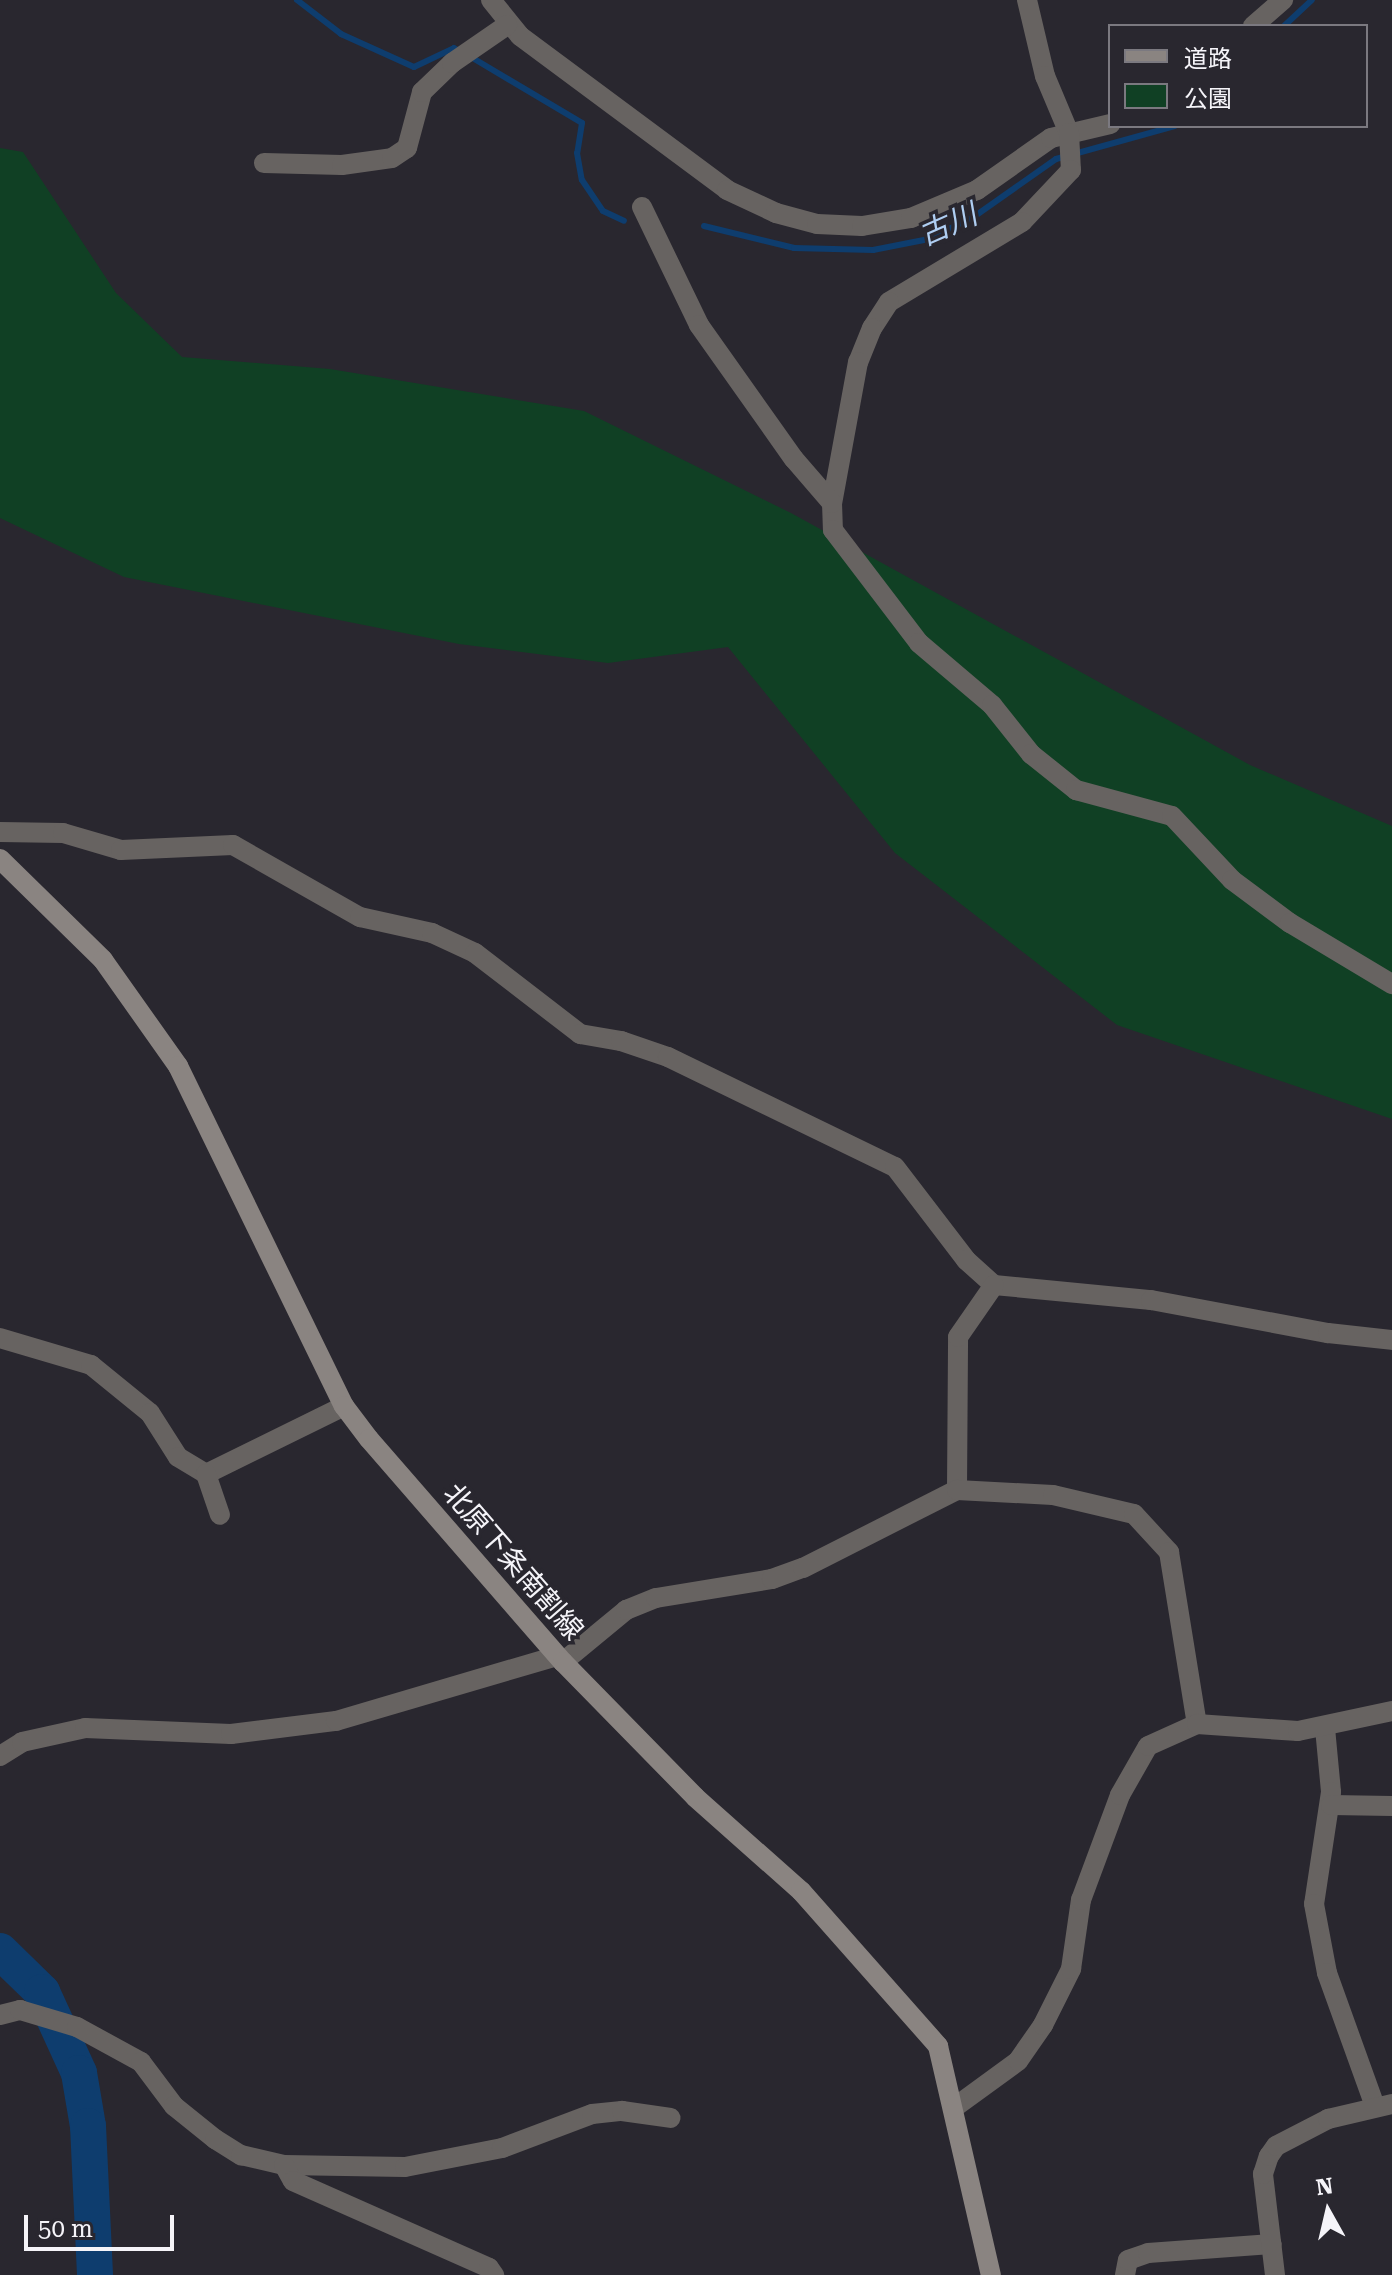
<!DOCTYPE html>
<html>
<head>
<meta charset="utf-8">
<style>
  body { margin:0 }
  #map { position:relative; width:1392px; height:2275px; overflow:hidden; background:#29272f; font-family:"Roboto Serif","Noto Sans JP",serif }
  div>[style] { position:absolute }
  .green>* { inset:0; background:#104024 }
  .stream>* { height:6px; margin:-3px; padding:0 3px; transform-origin:3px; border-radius:3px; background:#0e3d6e }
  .river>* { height:36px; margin:-18px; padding:0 18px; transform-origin:18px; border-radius:18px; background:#0e3d6e }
  .minor>* { height:20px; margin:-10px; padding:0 10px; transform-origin:10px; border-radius:10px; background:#676361 }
  .secondary>* { height:20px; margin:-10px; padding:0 10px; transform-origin:10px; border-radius:10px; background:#8a8481 }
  span { translate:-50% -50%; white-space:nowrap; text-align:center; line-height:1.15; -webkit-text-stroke:7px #29272f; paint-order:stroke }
  .street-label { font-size:28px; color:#f5f4f9 }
  .water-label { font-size:30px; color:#afcef2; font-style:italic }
  .legend { position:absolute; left:1108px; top:24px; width:260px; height:104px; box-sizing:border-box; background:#29272f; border:2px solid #7b7980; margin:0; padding:10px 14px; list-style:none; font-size:24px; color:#f5f4f9 }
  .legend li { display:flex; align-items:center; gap:16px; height:40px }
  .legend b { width:40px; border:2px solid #7b7980 }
  .north { position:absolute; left:1288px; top:2171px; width:80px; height:80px; -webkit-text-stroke:6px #29272f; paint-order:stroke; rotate:352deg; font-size:22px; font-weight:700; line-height:32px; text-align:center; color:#f5f4f9 }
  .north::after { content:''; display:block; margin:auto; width:28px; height:36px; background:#f5f4f9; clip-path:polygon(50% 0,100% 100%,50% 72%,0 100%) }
  .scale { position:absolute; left:24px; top:2215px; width:150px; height:36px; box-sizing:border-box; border:4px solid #f5f4f9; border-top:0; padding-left:10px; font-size:24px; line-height:28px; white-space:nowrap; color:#f5f4f9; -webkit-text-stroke:6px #29272f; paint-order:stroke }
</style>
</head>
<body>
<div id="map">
  <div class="green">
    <i style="clip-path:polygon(0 148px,23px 152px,116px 293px,182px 357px,330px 369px,584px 411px,791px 513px,1250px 765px,1392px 826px,1392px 1119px,1117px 1025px,895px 853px,728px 647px,608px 663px,459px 644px,124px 577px,0 518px)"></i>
  </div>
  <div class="stream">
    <i style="left:297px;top:0;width:56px;rotate:37.7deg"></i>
    <i style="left:341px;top:34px;width:80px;rotate:24.3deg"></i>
    <i style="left:414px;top:67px;width:44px;rotate:-25.4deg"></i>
    <i style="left:454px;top:48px;width:8px;rotate:30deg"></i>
    <i style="left:1284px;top:26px;width:38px;rotate:-43deg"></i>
    <i style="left:471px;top:57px;width:129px;rotate:30.7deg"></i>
    <i style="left:582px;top:123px;width:30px;rotate:99deg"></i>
    <i style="left:577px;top:153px;width:27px;rotate:80deg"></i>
    <i style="left:582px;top:180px;width:37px;rotate:56deg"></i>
    <i style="left:603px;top:211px;width:23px;rotate:25deg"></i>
    <i style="left:704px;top:226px;width:93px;rotate:13.7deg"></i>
    <i style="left:794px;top:248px;width:79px;rotate:1.5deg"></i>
    <i style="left:873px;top:250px;width:57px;rotate:-11.1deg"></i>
    <i style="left:929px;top:239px;width:51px;rotate:-26.6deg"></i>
    <i style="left:975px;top:216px;width:99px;rotate:-35.1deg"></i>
    <i style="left:1056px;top:159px;width:123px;rotate:-15.5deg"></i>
  </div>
  <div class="river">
    <i style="left:0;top:1951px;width:59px;rotate:44.3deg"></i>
    <i style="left:42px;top:1992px;width:89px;rotate:65.4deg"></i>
    <i style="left:79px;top:2073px;width:54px;rotate:80.4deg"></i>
    <i style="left:88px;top:2126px;width:149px;rotate:87.3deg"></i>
  </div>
  <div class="minor">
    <i style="left:491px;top:0;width:46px;rotate:51.1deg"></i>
    <i style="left:520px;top:36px;width:258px;rotate:36.6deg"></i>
    <i style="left:727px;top:190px;width:54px;rotate:25.1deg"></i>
    <i style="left:776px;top:213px;width:42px;rotate:15deg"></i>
    <i style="left:817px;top:224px;width:45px;rotate:2.5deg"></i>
    <i style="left:862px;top:226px;width:50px;rotate:-9.3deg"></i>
    <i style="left:911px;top:218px;width:72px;rotate:-23deg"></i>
    <i style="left:977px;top:190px;width:90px;rotate:-35.1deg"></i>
    <i style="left:1051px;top:138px;width:61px;rotate:-13.3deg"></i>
    <i style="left:1027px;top:0;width:78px;rotate:76.7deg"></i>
    <i style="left:1045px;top:76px;width:62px;rotate:67.2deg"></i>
    <i style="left:1069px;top:133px;width:37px;rotate:87deg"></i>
    <i style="left:1071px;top:170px;width:71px;rotate:133.3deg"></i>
    <i style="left:1022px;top:222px;width:155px;rotate:149deg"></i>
    <i style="left:889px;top:302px;width:31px;rotate:123deg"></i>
    <i style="left:872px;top:328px;width:37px;rotate:112deg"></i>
    <i style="left:858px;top:362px;width:143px;rotate:100.4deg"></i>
    <i style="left:832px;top:503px;width:27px;rotate:88deg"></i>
    <i style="left:833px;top:530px;width:142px;rotate:52.7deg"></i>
    <i style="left:919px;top:643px;width:96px;rotate:40.3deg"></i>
    <i style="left:992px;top:705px;width:63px;rotate:51.5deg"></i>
    <i style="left:1031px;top:754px;width:58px;rotate:38.7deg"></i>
    <i style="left:1076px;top:790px;width:99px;rotate:15.2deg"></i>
    <i style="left:1172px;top:816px;width:88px;rotate:46.8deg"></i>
    <i style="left:1232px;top:880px;width:72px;rotate:36.6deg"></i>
    <i style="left:1290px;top:923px;width:119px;rotate:30.9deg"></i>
    <i style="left:1253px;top:26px;width:40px;rotate:-41deg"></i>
    <i style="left:264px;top:163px;width:78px;rotate:1.5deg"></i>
    <i style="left:342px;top:165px;width:50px;rotate:-8deg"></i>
    <i style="left:392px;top:158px;width:18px;rotate:-34deg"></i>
    <i style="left:407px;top:148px;width:58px;rotate:-75deg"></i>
    <i style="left:422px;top:92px;width:42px;rotate:-44deg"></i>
    <i style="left:452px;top:63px;width:67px;rotate:-34.6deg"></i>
    <i style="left:642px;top:207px;width:131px;rotate:64.2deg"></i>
    <i style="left:699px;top:325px;width:164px;rotate:54.7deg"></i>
    <i style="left:794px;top:459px;width:58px;rotate:49.2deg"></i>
    <i style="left:0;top:832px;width:63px;rotate:0.9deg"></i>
    <i style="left:63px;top:833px;width:60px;rotate:16.3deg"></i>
    <i style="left:121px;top:850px;width:112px;rotate:-2.6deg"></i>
    <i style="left:233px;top:845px;width:146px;rotate:29.6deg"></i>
    <i style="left:360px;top:917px;width:74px;rotate:12.5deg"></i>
    <i style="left:432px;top:933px;width:47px;rotate:24.9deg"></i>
    <i style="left:475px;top:953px;width:133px;rotate:37.6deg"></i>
    <i style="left:580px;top:1034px;width:42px;rotate:9.7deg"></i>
    <i style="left:621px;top:1041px;width:50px;rotate:18.8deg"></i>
    <i style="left:668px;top:1057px;width:252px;rotate:25.9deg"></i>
    <i style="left:895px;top:1167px;width:117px;rotate:52.6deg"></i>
    <i style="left:966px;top:1260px;width:38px;rotate:42deg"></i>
    <i style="left:994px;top:1285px;width:158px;rotate:5.5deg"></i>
    <i style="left:1151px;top:1300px;width:180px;rotate:10.6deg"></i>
    <i style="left:1328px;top:1333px;width:64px;rotate:6.2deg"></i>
    <i style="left:0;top:1338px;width:95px;rotate:16.5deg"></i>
    <i style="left:91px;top:1365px;width:76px;rotate:39.1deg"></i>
    <i style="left:150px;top:1413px;width:52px;rotate:57.5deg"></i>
    <i style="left:178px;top:1457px;width:33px;rotate:31deg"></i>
    <i style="left:206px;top:1474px;width:154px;rotate:-26.2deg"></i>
    <i style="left:206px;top:1474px;width:43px;rotate:71.1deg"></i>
    <i style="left:957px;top:1490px;width:153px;rotate:-89.6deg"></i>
    <i style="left:958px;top:1337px;width:63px;rotate:-55.3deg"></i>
    <i style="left:563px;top:1662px;width:82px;rotate:-39.5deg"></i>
    <i style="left:626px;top:1610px;width:32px;rotate:-22deg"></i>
    <i style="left:656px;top:1598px;width:118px;rotate:-9.3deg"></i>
    <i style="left:772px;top:1579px;width:33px;rotate:-20deg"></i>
    <i style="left:803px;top:1568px;width:173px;rotate:-26.9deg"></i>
    <i style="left:957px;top:1490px;width:96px;rotate:3deg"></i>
    <i style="left:1053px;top:1495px;width:83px;rotate:13.2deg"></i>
    <i style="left:1134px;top:1514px;width:52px;rotate:47.4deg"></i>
    <i style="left:1169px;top:1552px;width:174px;rotate:80.8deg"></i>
    <i style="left:1325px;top:1728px;width:64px;rotate:84.6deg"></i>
    <i style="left:1331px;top:1792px;width:113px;rotate:98.6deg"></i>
    <i style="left:1314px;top:1904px;width:70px;rotate:79.3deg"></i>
    <i style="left:1327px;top:1973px;width:141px;rotate:70.2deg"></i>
    <i style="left:0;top:1756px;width:26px;rotate:-32deg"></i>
    <i style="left:22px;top:1742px;width:65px;rotate:-12.5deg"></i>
    <i style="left:85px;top:1728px;width:146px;rotate:2.4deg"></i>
    <i style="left:231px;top:1734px;width:106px;rotate:-7.1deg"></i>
    <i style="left:336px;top:1721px;width:230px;rotate:-16.4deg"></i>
    <i style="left:1331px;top:1805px;width:61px;rotate:0.9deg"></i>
    <i style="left:0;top:2015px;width:21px;rotate:-14deg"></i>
    <i style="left:20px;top:2010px;width:59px;rotate:16.6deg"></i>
    <i style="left:77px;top:2027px;width:73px;rotate:28.7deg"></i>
    <i style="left:141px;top:2062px;width:55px;rotate:53.1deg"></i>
    <i style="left:174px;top:2106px;width:53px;rotate:38.8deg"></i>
    <i style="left:215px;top:2139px;width:31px;rotate:32deg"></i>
    <i style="left:241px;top:2155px;width:44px;rotate:13.1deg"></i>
    <i style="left:284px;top:2165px;width:121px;rotate:0.9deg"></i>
    <i style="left:405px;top:2167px;width:99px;rotate:-11.1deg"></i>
    <i style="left:502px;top:2148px;width:96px;rotate:-20.7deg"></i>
    <i style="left:592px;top:2114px;width:30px;rotate:-6deg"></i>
    <i style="left:622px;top:2111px;width:49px;rotate:8.1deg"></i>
    <i style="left:955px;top:2107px;width:78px;rotate:-36.1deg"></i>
    <i style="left:1018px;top:2061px;width:44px;rotate:-55.2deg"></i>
    <i style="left:1043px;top:2025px;width:63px;rotate:-63.4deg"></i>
    <i style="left:1071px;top:1969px;width:70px;rotate:-81.8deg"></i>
    <i style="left:1081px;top:1900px;width:112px;rotate:-69.6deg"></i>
    <i style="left:1120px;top:1795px;width:56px;rotate:-60.3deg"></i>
    <i style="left:1148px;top:1746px;width:54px;rotate:-24.2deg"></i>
    <i style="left:1197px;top:1724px;width:101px;rotate:4deg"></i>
    <i style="left:1298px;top:1731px;width:96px;rotate:-12deg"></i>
    <i style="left:284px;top:2165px;width:18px;rotate:61deg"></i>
    <i style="left:293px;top:2181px;width:214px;rotate:23.9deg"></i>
    <i style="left:489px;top:2268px;width:9px;rotate:54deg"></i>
    <i style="left:1125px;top:2275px;width:15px;rotate:-79deg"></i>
    <i style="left:1128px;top:2260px;width:21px;rotate:-19deg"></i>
    <i style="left:1148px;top:2253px;width:124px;rotate:-4.2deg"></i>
    <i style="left:1275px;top:2275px;width:102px;rotate:-96.8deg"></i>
    <i style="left:1263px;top:2174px;width:19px;rotate:-72deg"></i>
    <i style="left:1269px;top:2156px;width:12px;rotate:-55deg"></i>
    <i style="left:1276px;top:2146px;width:59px;rotate:-27.4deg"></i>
    <i style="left:1328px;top:2119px;width:66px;rotate:-13.2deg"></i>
  </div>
  <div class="secondary">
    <i style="left:0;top:859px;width:144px;rotate:44.4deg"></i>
    <i style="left:103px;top:960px;width:130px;rotate:54.7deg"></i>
    <i style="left:178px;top:1066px;width:378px;rotate:64deg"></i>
    <i style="left:344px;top:1406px;width:41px;rotate:52.9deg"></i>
    <i style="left:369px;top:1439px;width:296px;rotate:49deg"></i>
    <i style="left:563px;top:1662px;width:189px;rotate:45.6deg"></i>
    <i style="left:695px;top:1797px;width:142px;rotate:41.6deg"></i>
    <i style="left:801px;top:1891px;width:207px;rotate:48.5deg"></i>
    <i style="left:938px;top:2046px;width:235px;rotate:77deg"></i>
  </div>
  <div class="street-label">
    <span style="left:513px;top:1562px;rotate:49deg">北原下条南割線</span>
  </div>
  <div class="water-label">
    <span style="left:948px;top:225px;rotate:-24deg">古川</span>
  </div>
  <ul class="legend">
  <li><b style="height:10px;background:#8a8481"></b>道路</li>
  <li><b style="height:22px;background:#104024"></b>公園</li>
  </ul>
  <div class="north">N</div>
  <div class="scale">50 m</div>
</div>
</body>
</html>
